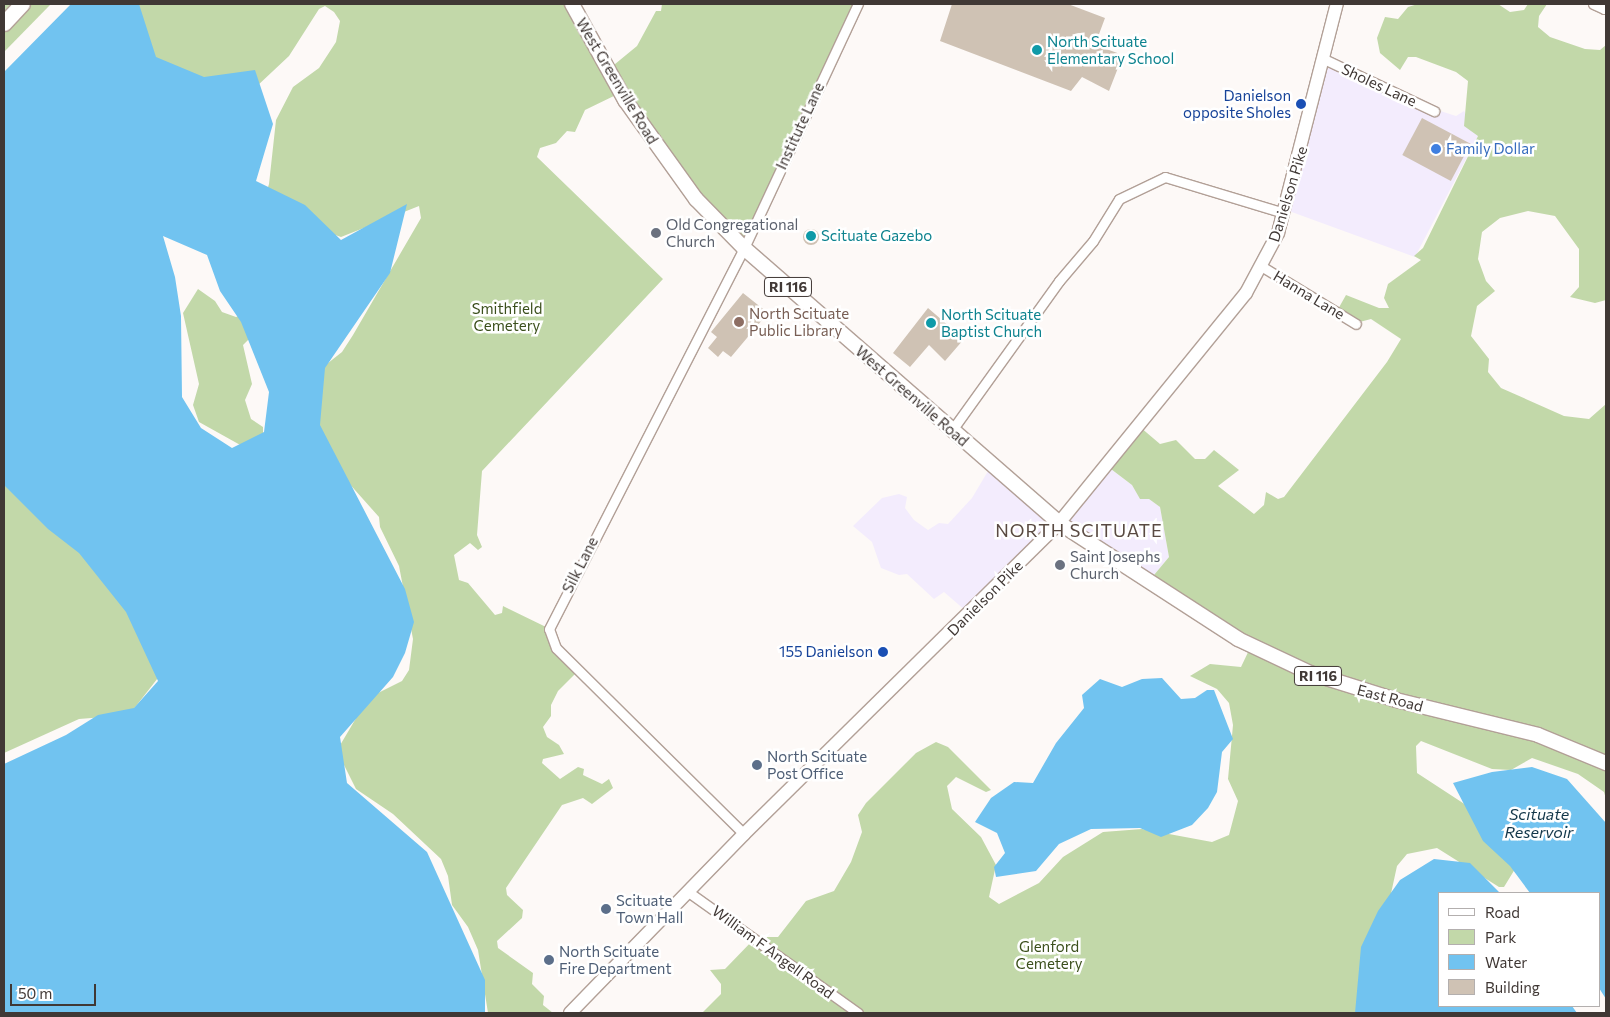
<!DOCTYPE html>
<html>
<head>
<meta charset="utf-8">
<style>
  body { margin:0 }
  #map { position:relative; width:1610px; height:1017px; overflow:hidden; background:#fdf9f7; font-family:Commissioner,sans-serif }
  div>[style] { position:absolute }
  .commercial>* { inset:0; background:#f3ecfd }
  .green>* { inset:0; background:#c2d8a9 }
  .water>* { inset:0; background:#71c3f0 }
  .building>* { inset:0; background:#cfc2b4; transform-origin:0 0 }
  .round { border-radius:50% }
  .roads { filter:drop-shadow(1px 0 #b2a097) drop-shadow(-1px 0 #b2a097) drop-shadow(0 1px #b2a097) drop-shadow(0 -1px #b2a097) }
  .minor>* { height:9px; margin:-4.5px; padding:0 4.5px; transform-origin:4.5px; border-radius:4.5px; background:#fff }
  .secondary>* { height:12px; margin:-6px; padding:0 6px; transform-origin:6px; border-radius:6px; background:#fff }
  .primary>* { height:14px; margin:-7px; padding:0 7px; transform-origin:7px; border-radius:7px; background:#fff }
  .trunk>* { height:15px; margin:-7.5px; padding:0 7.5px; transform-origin:7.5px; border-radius:7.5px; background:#fff }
  .dots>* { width:14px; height:14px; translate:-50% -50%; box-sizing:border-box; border:2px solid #fff; border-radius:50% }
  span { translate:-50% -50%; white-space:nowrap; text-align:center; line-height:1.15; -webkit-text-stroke:5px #fff; paint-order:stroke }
  .shield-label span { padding:1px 4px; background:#fff; border:1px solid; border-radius:4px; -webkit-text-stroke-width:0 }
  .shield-label { font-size:14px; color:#403835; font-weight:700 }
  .culture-label { font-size:15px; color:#0d838f }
  .left { translate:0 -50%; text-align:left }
  .street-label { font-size:15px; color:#403835 }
  .transit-label { font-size:15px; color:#164399 }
  .right { translate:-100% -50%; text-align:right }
  .shop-label { font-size:15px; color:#366cbe }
  .worship-label { font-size:15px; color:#5b616d }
  .park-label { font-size:15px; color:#3b4f1c }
  .education-label { font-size:15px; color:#785e54 }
  .service-label { font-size:15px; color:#4e5e75 }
  .water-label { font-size:16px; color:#13374a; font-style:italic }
  .quarter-label { font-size:18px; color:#594a42; letter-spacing:1px }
  .frame { position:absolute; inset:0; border:5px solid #403835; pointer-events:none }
  .legend { position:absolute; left:1438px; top:892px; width:162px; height:115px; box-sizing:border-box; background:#fff; border:1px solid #b3afae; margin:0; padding:6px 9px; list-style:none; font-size:15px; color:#403835 }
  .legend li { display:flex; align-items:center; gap:10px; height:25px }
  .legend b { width:25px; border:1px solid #b3afae }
  .scale { position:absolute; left:10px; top:984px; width:86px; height:22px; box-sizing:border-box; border:2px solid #403835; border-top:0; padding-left:6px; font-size:15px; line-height:18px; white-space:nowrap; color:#403835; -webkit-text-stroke:4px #fff; paint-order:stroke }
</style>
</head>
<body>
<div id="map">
  <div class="commercial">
    <i style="clip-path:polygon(1327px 60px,1431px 108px,1456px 116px,1464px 111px,1478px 136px,1415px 257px,1289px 211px)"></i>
    <i style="clip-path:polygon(991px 466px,1057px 521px,966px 611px,944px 592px,934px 599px,907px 574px,899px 575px,881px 568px,872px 542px,853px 526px,882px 498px,899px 494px,907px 497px,905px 508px,914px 520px,928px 530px,939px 523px,948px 524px,972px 498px)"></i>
    <i style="clip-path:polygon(1107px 466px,1132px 485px,1140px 499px,1149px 499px,1160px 507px,1169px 557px,1149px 581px,1061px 524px)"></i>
  </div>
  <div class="green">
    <i style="clip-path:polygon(4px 4px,51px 4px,4px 52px)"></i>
    <i style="clip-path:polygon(136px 4px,572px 4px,609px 69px,637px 46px,656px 11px,661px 11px,662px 4px,864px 4px,743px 246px,620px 93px,585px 110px,575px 132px,567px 131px,556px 143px,540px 148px,537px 157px,663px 279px,482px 471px,477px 535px,482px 547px,478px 550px,470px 543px,454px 555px,459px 580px,468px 583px,495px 615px,502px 613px,503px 606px,546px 627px,577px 672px,558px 691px,551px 705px,551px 716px,543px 727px,547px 737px,559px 745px,564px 754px,543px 759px,542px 763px,560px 779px,578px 767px,584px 769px,583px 775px,602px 784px,609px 779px,613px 788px,592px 804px,583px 798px,562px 805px,506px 888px,507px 895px,523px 910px,522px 918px,497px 941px,498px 948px,533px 973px,532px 984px,544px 996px,543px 1005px,553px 1013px,488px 1013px,478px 950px,468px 927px,452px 905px,448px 876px,441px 859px,393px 814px,356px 789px,341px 759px,339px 747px,368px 698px,402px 681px,409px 670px,413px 639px,399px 566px,380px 527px,379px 517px,330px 462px,318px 422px,323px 367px,342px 352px,353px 335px,421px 218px,419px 206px,341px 237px,261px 209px,269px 184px,276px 120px,293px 87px,319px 68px,336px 42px,340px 21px,334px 12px,325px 6px,319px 9px,289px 56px,256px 87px,166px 95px)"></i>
    <i style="clip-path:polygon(1418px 4px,1498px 4px,1510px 12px,1524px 10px,1528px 4px,1547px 4px,1539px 16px,1538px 27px,1550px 37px,1585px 49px,1600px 50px,1606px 45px,1606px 300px,1595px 303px,1570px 297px,1579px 287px,1579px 249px,1555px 216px,1528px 211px,1500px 218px,1482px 232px,1478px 259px,1486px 281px,1495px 291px,1477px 306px,1471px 336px,1489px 359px,1488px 372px,1501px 388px,1564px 416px,1589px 419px,1606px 404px,1606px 799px,1604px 792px,1578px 774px,1532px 758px,1511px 770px,1492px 769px,1421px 741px,1416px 746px,1417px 773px,1492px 822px,1515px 869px,1504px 887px,1499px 887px,1437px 848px,1407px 854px,1397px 866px,1365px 1013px,702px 1013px,721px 994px,721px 984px,710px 970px,725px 969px,756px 937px,778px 937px,806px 901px,834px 891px,851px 862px,862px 832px,858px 815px,866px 803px,916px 753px,936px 742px,948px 747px,991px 790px,986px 792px,956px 777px,947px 786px,952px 809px,981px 837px,996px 865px,989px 897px,999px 904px,1039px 883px,1063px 857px,1103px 832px,1142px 829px,1212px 842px,1229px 835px,1238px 801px,1228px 779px,1233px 725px,1229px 703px,1217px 689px,1190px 676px,1210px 664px,1241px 667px,1251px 646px,1149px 581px,1169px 557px,1160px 507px,1149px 499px,1140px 499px,1132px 485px,1107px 466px,1140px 427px,1160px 444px,1176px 440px,1195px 459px,1205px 459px,1214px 450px,1239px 470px,1218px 486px,1254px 514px,1264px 505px,1266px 492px,1278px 499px,1284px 497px,1387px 362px,1401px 339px,1371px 319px,1356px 323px,1337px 311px,1346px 295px,1379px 308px,1389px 308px,1384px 298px,1388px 284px,1421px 260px,1414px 256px,1423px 248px,1478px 136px,1464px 126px,1468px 81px,1456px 72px,1416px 57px,1408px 57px,1400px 70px,1380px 53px,1377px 38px,1385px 17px,1398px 19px,1408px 7px)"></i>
    <i style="clip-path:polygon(198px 289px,215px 301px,222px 312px,236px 317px,243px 314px,253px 335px,243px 345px,252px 384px,245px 400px,251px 419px,263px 427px,263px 437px,251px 451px,199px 422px,193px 405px,199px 384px,183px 313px)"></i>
    <i style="clip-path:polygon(4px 466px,94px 550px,161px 674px,129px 715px,79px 719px,4px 753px)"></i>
  </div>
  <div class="water">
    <i style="clip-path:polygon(evenodd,71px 4px,139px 4px,156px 57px,204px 77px,255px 70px,273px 124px,256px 181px,305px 205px,341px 240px,407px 204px,390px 273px,325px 368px,320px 425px,405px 589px,414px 622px,405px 653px,393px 677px,340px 737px,347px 783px,427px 852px,485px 980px,485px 1013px,4px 1013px,4px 764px,66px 735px,98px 715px,134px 708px,158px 681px,126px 612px,79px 553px,48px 529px,4px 485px,4px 72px,71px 4px,163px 236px,207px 255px,220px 291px,241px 322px,269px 392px,264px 432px,232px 448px,201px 428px,182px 397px,181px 316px,175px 277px,163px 236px)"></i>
    <i style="clip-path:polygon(1162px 678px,1181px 699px,1195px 698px,1207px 690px,1214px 690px,1233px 739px,1222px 752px,1217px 792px,1208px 808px,1192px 825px,1161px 837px,1140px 828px,1091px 829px,1059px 844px,1036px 871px,996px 877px,994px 867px,1005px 853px,997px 833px,975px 822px,991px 798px,1014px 782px,1033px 783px,1056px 743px,1084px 708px,1082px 695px,1100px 679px,1122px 687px,1142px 679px)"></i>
    <i style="clip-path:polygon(1532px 767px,1567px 779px,1606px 823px,1606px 999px,1599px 988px,1599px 893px,1530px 893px,1510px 866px,1483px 841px,1453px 783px,1492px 772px)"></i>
    <i style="clip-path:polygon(1434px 859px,1470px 863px,1500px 893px,1439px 893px,1439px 1006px,1572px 1006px,1577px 1013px,1355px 1013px,1361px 947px,1378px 911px,1400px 880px)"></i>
  </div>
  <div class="building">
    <i style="clip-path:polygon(952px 4px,1068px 4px,1105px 18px,1095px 45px,1123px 55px,1109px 91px,1082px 77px,1071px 91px,940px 41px)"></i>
    <i style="left:1422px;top:118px;width:55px;height:42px;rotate:28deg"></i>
    <i class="round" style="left:803px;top:229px;width:16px;height:16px"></i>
    <i style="clip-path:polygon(743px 293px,768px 313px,731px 357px,723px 351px,718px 357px,708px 348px,717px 337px,711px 332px)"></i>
    <i style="clip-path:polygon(928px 308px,964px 339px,945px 361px,929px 345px,910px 367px,893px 353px)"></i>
  </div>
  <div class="roads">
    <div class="minor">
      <i style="left:1593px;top:4px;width:12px;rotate:24deg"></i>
      <i style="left:1604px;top:9px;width:4px;rotate:-63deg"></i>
      <i style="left:1324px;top:59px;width:122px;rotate:25.3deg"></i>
      <i style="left:1261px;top:266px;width:111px;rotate:31.4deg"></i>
      <i style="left:952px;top:430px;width:183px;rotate:-54.3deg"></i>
      <i style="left:1059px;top:281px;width:52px;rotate:-49.6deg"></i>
      <i style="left:1093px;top:241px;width:49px;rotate:-58.2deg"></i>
      <i style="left:1119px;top:199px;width:51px;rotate:-25.6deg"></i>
      <i style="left:1165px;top:177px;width:124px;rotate:16.8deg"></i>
      <i style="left:744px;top:834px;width:264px;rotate:-135.3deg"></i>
      <i style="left:556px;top:648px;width:20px;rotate:-110deg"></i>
      <i style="left:549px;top:629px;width:428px;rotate:-62.9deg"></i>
      <i style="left:744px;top:248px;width:269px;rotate:-65deg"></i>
      <i style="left:687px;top:891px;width:210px;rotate:35.5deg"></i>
    </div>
    <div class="secondary">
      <i style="left:570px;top:1013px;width:250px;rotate:-45.8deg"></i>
      <i style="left:744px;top:834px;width:443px;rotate:-44.6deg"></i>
      <i style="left:1059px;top:523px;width:296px;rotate:-50.9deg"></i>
      <i style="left:1246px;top:293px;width:68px;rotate:-61.9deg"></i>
      <i style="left:1278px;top:233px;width:236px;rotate:-75.6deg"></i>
    </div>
    <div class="primary">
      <i style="left:572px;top:4px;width:110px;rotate:61.1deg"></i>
      <i style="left:625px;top:100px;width:122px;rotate:54.4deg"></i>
      <i style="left:696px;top:199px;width:69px;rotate:45.6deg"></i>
      <i style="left:744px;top:248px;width:418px;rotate:41.1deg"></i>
      <i style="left:1059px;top:523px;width:213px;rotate:32.9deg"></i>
      <i style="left:1238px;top:639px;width:80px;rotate:25.3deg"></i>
      <i style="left:1310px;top:673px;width:90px;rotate:17.4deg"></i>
      <i style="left:1396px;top:700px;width:146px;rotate:13.8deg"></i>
      <i style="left:1538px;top:735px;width:74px;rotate:22.4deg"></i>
    </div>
    <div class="trunk">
      <i style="left:4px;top:23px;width:26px;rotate:-47deg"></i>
    </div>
  </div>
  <div class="dots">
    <i style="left:1037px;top:50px;background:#0f9aa8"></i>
    <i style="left:1301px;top:104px;background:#1a4fb4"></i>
    <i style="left:1436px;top:149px;background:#3f7fe0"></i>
    <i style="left:656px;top:233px;background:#6b7280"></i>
    <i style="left:811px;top:236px;background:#0f9aa8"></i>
    <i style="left:739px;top:322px;background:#8d6e63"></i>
    <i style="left:931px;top:323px;background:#0f9aa8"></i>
    <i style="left:1060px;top:565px;background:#6b7280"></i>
    <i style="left:883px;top:652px;background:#1a4fb4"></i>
    <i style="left:757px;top:765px;background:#5c6f8a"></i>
    <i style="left:606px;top:909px;background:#5c6f8a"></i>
    <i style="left:549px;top:960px;background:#5c6f8a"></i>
  </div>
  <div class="shield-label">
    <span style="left:788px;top:287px">RI 116</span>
    <span style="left:1318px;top:676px">RI 116</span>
  </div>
  <div class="culture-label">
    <span class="left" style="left:1047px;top:50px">North Scituate<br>Elementary School</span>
    <span class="left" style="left:821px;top:236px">Scituate Gazebo</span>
    <span class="left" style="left:941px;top:323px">North Scituate<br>Baptist Church</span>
  </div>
  <div class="street-label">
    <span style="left:617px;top:81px;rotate:59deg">West Greenville Road</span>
    <span style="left:1379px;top:85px;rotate:25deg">Sholes Lane</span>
    <span style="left:800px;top:126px;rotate:-65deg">Institute Lane</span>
    <span style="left:1288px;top:194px;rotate:-73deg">Danielson Pike</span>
    <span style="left:1309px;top:295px;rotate:31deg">Hanna Lane</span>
    <span style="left:912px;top:396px;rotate:41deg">West Greenville Road</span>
    <span style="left:580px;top:565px;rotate:-63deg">Silk Lane</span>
    <span style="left:985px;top:598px;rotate:-45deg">Danielson Pike</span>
    <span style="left:1390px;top:698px;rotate:15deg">East Road</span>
    <span style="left:773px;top:952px;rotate:36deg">William F Angell Road</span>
  </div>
  <div class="transit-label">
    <span class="right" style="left:1291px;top:104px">Danielson<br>opposite Sholes</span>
    <span class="right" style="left:873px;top:652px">155 Danielson</span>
  </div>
  <div class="shop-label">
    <span class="left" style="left:1446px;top:149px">Family Dollar</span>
  </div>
  <div class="worship-label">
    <span class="left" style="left:666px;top:233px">Old Congregational<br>Church</span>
    <span class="left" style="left:1070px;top:565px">Saint Josephs<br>Church</span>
  </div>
  <div class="park-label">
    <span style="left:507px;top:317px">Smithfield<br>Cemetery</span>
    <span style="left:1049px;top:955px">Glenford<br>Cemetery</span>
  </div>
  <div class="education-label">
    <span class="left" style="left:749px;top:322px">North Scituate<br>Public Library</span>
  </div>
  <div class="service-label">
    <span class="left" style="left:767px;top:765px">North Scituate<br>Post Office</span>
    <span class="left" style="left:616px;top:909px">Scituate<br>Town Hall</span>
    <span class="left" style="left:559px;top:960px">North Scituate<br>Fire Department</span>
  </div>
  <div class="water-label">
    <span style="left:1539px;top:823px">Scituate<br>Reservoir</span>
  </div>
  <div class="quarter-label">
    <span style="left:1079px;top:530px">NORTH SCITUATE</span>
  </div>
  <div class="frame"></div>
  <ul class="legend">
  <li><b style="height:6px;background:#fff"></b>Road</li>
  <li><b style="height:14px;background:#c2d8a9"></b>Park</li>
  <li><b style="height:14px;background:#71c3f0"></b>Water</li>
  <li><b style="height:14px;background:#cfc2b4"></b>Building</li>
  </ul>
  <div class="scale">50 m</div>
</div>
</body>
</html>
